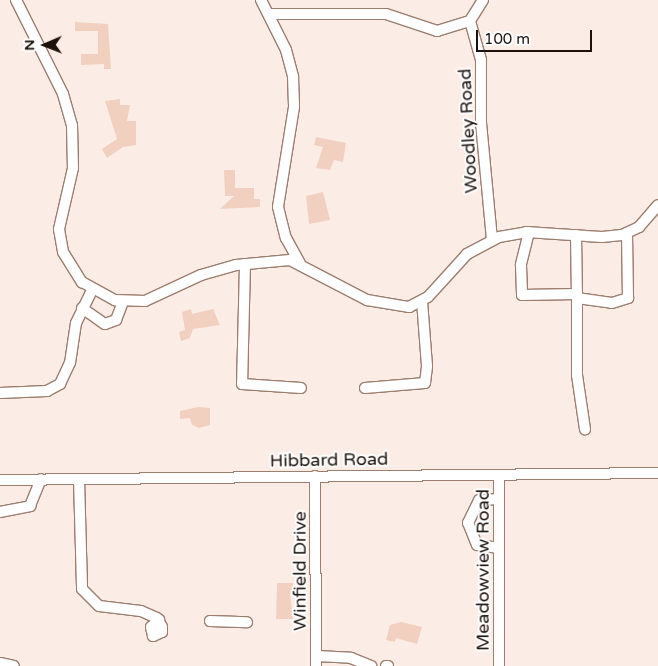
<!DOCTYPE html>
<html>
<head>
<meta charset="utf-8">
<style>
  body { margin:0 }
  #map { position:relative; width:658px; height:666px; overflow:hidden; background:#fbede6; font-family:"Varela Round",sans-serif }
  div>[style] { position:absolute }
  .building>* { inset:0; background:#f1d0bf }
  .roads { filter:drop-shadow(1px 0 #9c7e6e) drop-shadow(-1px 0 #9c7e6e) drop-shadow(0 1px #9c7e6e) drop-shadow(0 -1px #9c7e6e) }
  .minor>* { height:10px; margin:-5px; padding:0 5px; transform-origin:5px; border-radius:5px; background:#fff }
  span { translate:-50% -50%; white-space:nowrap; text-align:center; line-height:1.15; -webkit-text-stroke:4px #fff; paint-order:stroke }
  .street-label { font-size:18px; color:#1d120c }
  .north { position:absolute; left:20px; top:20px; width:50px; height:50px; -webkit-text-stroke:4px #fff; paint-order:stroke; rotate:269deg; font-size:14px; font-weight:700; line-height:20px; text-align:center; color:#1d120c }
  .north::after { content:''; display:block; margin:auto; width:18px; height:22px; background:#1d120c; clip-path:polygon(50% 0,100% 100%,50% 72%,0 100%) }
  .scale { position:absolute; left:476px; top:30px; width:116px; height:22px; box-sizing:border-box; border:2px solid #1d120c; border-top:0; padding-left:6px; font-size:15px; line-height:18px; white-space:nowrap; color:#1d120c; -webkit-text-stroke:4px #fff; paint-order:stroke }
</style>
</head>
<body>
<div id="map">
  <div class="building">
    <i style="clip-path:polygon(75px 22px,108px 24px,111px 69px,104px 69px,104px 64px,81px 65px,81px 54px,98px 54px,98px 31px,75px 31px)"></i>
    <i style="clip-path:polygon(120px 99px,120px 105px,130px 105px,127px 121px,136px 121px,136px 145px,123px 147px,107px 158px,102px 149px,117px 139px,105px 101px)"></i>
    <i style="clip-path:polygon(316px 137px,346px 143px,343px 162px,334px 160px,330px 170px,316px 168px,323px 147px,314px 145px)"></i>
    <i style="clip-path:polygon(224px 170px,235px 170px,235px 188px,254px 188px,254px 199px,260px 199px,260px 207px,220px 209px,234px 196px,225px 196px)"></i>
    <i style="clip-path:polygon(323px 192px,330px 220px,309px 224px,306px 196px)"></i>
    <i style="clip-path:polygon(191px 309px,192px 314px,213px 309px,220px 325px,193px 329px,190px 338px,181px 341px,179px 332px,185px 330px,182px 312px)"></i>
    <i style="clip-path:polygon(198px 407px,210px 408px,210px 425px,199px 428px,192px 425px,190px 418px,180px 419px,180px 411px)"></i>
    <i style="clip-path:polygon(277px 583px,293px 583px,293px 593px,290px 593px,293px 619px,276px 619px)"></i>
    <i style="clip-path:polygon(401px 622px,422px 627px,417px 644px,396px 638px,395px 642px,386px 640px,390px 625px)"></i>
  </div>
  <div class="roads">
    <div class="minor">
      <i style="left:16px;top:0;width:105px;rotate:63.4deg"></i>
      <i style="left:63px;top:94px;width:32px;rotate:74deg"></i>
      <i style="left:72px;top:125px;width:43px;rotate:88.7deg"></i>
      <i style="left:73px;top:168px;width:63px;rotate:102.9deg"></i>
      <i style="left:59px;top:229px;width:23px;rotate:80deg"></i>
      <i style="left:63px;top:252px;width:36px;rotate:58deg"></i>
      <i style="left:82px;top:282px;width:38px;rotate:29deg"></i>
      <i style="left:115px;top:300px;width:30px;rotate:2deg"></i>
      <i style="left:145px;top:301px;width:62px;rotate:-24.9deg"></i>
      <i style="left:201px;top:275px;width:36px;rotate:-16deg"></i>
      <i style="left:236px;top:265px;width:54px;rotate:-5.3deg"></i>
      <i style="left:290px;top:260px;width:87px;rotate:27.5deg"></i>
      <i style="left:367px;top:300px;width:43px;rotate:9.5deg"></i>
      <i style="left:409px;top:307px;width:21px;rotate:-28deg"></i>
      <i style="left:428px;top:297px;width:58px;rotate:-47.8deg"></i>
      <i style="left:467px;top:254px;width:36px;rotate:-28deg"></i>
      <i style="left:499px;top:237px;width:27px;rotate:-10deg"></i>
      <i style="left:526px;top:232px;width:76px;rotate:3.8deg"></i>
      <i style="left:602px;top:237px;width:20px;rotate:-6deg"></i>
      <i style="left:622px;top:235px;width:19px;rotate:-25deg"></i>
      <i style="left:639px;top:227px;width:29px;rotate:-49deg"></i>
      <i style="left:261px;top:0;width:56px;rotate:63.4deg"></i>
      <i style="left:286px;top:50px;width:28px;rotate:75deg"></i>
      <i style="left:293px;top:77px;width:30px;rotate:88deg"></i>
      <i style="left:294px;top:107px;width:101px;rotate:99.1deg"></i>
      <i style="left:278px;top:207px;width:32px;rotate:76deg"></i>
      <i style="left:286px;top:238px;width:29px;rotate:61deg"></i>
      <i style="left:483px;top:0;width:25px;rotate:122deg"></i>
      <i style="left:470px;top:21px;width:41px;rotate:74.2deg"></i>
      <i style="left:481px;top:60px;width:63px;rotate:90deg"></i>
      <i style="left:481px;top:123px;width:118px;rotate:84.6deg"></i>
      <i style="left:269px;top:14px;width:117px"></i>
      <i style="left:386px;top:14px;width:54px;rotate:18.4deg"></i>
      <i style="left:437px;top:31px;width:34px;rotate:-17deg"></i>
      <i style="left:529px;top:232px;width:34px;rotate:104deg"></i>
      <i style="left:521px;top:265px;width:30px;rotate:88deg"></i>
      <i style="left:522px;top:295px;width:55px;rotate:-1deg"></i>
      <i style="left:576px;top:235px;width:63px;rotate:89.1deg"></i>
      <i style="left:577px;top:298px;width:35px;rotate:8deg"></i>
      <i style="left:612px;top:303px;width:17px;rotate:-17deg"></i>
      <i style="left:628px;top:298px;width:65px;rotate:-90.9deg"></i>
      <i style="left:245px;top:264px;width:120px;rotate:91.4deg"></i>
      <i style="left:242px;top:384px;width:59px;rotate:3.9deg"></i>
      <i style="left:577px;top:298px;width:77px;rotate:90deg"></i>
      <i style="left:577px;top:375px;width:55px;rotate:81.6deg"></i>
      <i style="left:82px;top:308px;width:28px;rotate:35deg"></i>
      <i style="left:105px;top:324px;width:12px;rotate:-20deg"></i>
      <i style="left:116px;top:320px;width:19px;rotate:-69deg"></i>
      <i style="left:365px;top:388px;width:60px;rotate:-4.8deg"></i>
      <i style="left:425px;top:383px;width:17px;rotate:-83deg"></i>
      <i style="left:427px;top:366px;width:65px;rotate:-94.4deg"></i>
      <i style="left:0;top:393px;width:47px;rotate:-2.4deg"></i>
      <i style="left:47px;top:391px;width:15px;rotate:-28deg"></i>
      <i style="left:60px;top:384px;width:23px;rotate:-65deg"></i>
      <i style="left:70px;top:363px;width:40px;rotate:-81.5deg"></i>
      <i style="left:76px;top:323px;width:37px;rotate:-64deg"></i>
      <i style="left:499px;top:475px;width:191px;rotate:90deg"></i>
      <i style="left:315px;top:476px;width:190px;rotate:89.7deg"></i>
      <i style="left:79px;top:479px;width:110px;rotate:88.4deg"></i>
      <i style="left:82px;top:589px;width:24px;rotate:45deg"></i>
      <i style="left:99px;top:606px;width:42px;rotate:6.8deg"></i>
      <i style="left:141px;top:611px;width:17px;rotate:24deg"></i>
      <i style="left:157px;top:618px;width:10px;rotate:61deg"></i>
      <i style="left:162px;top:627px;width:5px;rotate:90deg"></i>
      <i style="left:162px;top:632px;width:10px;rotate:156deg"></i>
      <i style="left:153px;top:636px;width:9px;rotate:-103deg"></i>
      <i style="left:151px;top:627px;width:11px;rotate:-41deg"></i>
      <i style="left:0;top:480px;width:658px;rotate:-0.61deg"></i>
      <i style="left:0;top:512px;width:31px;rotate:-11deg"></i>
      <i style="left:30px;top:506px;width:29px;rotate:-68deg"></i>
      <i style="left:499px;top:548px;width:22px;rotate:-172deg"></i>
      <i style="left:477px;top:545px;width:24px;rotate:-112deg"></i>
      <i style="left:468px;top:523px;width:25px;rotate:-64deg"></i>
      <i style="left:479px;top:500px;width:20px;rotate:-3deg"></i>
      <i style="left:210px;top:621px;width:37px;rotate:2deg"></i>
      <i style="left:317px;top:656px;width:34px;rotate:3deg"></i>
      <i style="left:351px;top:658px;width:22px;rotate:22deg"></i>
      <i style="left:0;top:663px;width:14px;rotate:12deg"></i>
      <i style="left:386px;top:666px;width:2px"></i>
    </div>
  </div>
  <div class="street-label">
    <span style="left:468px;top:131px;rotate:-93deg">Woodley Road</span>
    <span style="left:329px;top:460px;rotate:-1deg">Hibbard Road</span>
    <span style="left:483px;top:570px;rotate:-90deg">Meadowview Road</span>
    <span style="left:300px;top:571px;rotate:-90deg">Winfield Drive</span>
  </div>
  <div class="north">N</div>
  <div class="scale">100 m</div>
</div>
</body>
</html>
